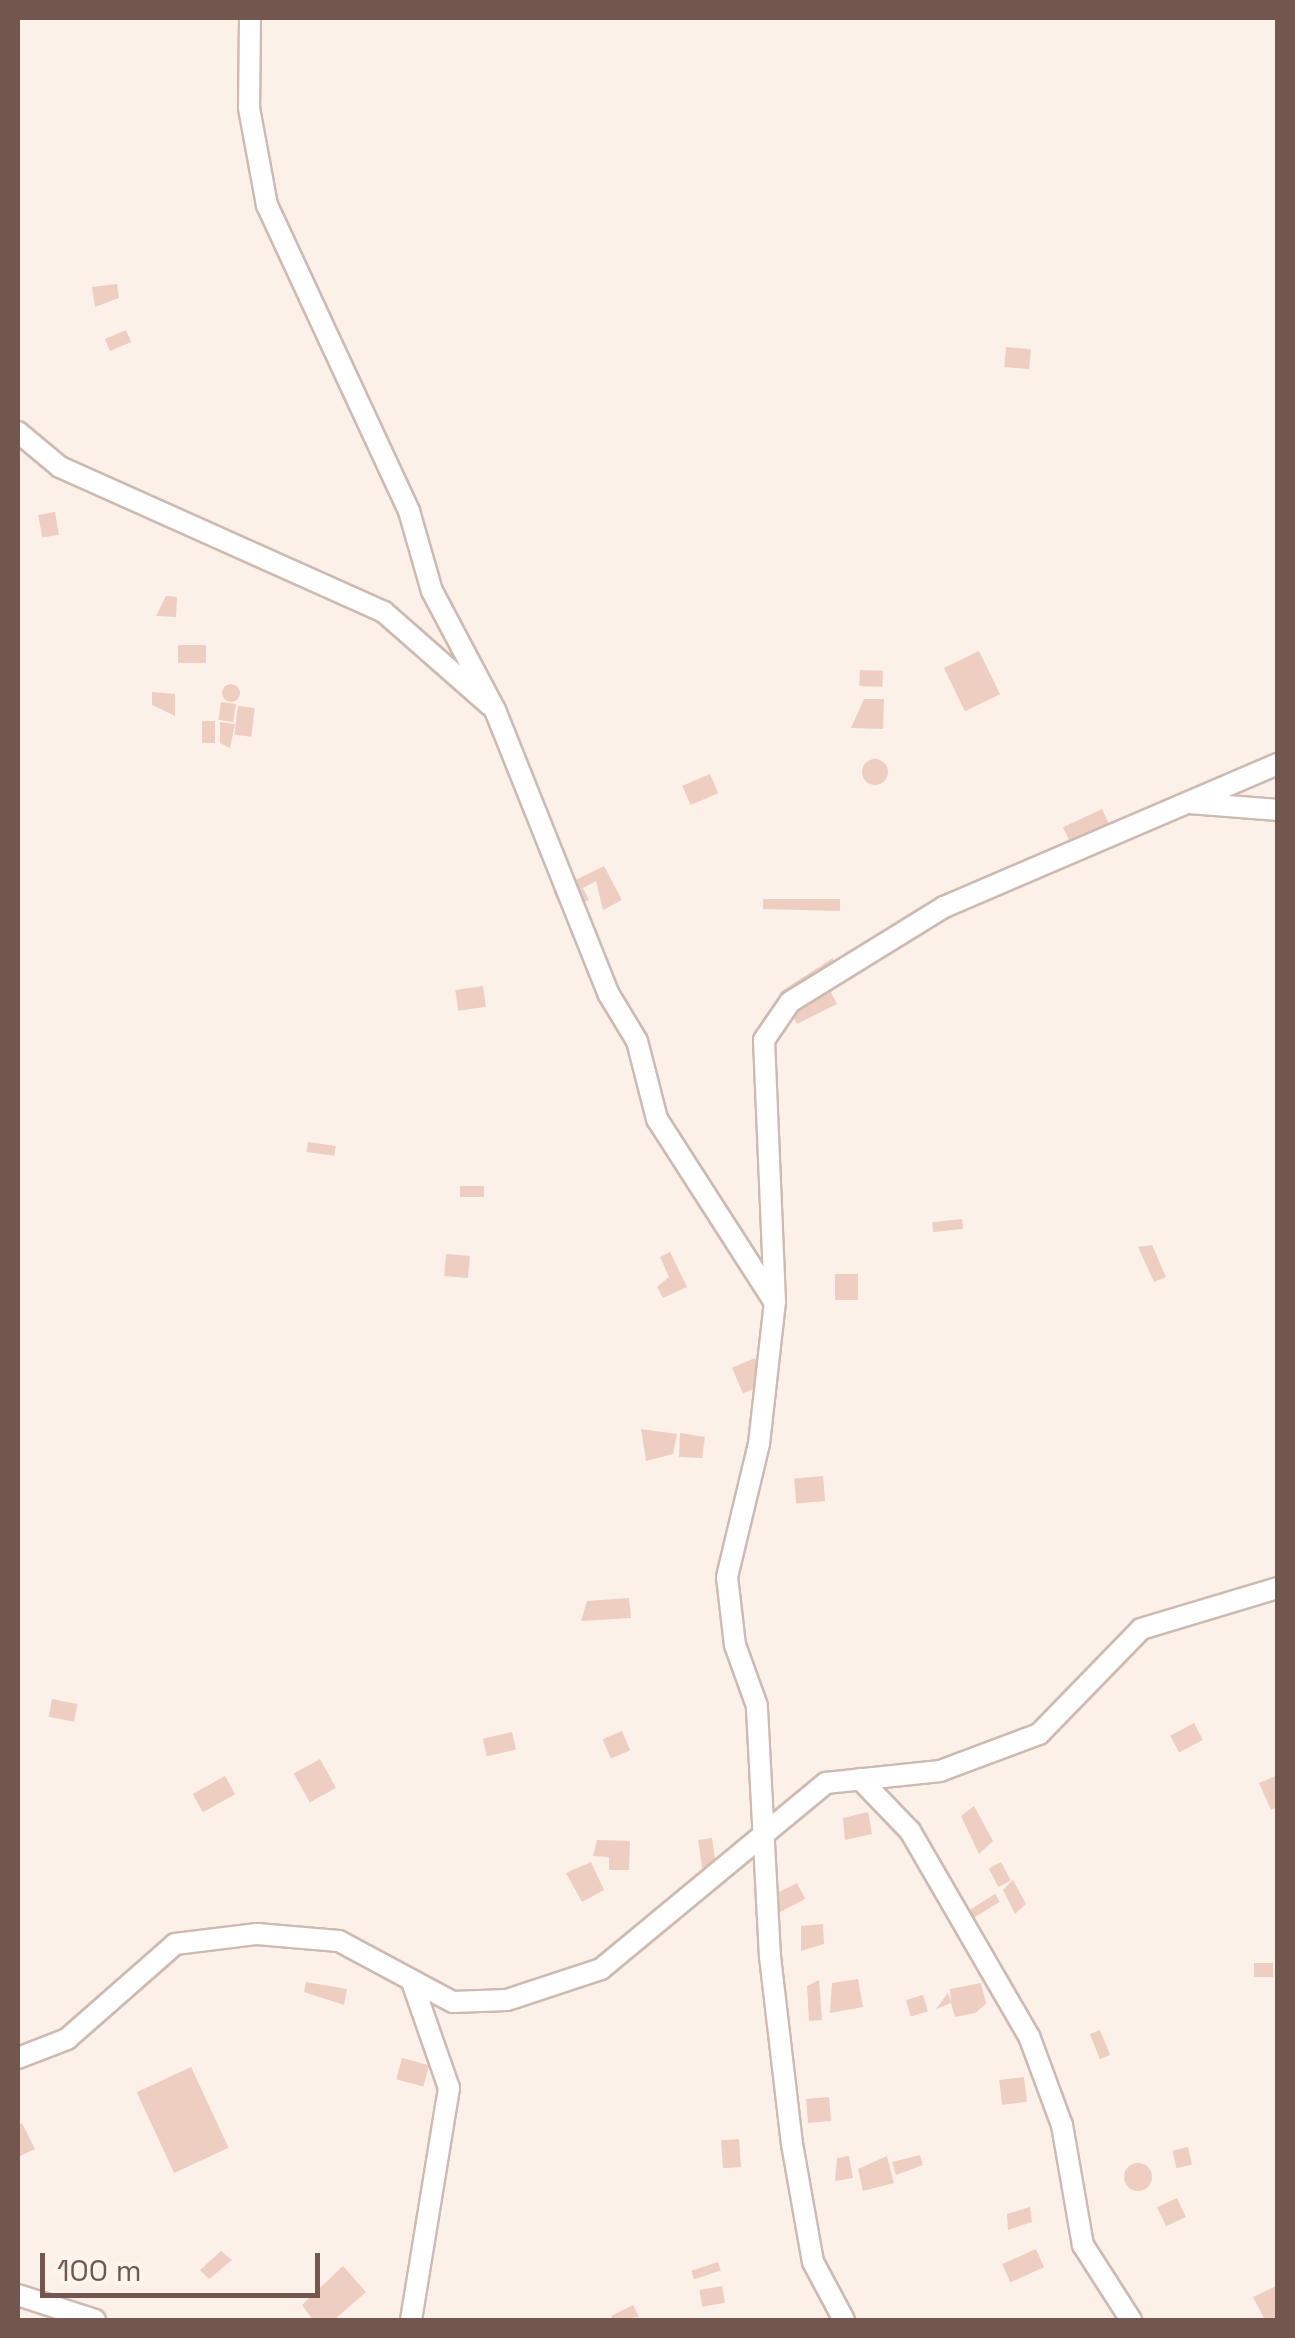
<!DOCTYPE html>
<html>
<head>
<meta charset="utf-8">
<style>
  body { margin:0 }
  #map { position:relative; width:1295px; height:2338px; overflow:hidden; background:#fbf1e8; font-family:"Space Grotesk",sans-serif }
  div>[style] { position:absolute }
  .building>* { inset:0; background:#eecec1; transform-origin:0 0 }
  .round { border-radius:50% }
  .roads { filter:drop-shadow(2px 0 #cebab1) drop-shadow(-2px 0 #cebab1) drop-shadow(0 2px #cebab1) drop-shadow(0 -2px #cebab1) }
  .street>* { height:20px; margin:-10px; padding:0 10px; transform-origin:10px; border-radius:10px; background:#fff }
  span { translate:-50% -50%; white-space:nowrap; text-align:center; line-height:1.15; -webkit-text-stroke:10px #fef6ee; paint-order:stroke }
  .frame { position:absolute; inset:0; border:20px solid #73564d; pointer-events:none }
  .scale { position:absolute; left:40px; top:2253px; width:280px; height:45px; box-sizing:border-box; border:5px solid #73564d; border-top:0; padding-left:12px; font-size:30px; line-height:35px; white-space:nowrap; color:#73564d; -webkit-text-stroke:8px #fef6ee; paint-order:stroke }
</style>
</head>
<body>
<div id="map">
  <div class="building">
    <i style="clip-path:polygon(117px 284px,119px 298px,95px 307px,92px 287px)"></i>
    <i style="left:126px;top:330px;width:13px;height:23px;rotate:67deg"></i>
    <i style="left:1006px;top:347px;width:25px;height:20px;rotate:5deg"></i>
    <i style="left:55px;top:512px;width:23px;height:17px;rotate:80deg"></i>
    <i style="clip-path:polygon(166px 596px,177px 597px,176px 617px,156px 616px)"></i>
    <i style="left:178px;top:645px;width:28px;height:18px"></i>
    <i style="left:979px;top:651px;width:48px;height:39px;rotate:64deg"></i>
    <i style="left:860px;top:670px;width:23px;height:16px;rotate:2deg"></i>
    <i class="round" style="left:222px;top:684px;width:18px;height:18px"></i>
    <i style="clip-path:polygon(152px 692px,175px 694px,175px 716px,152px 705px)"></i>
    <i style="clip-path:polygon(864px 699px,884px 699px,883px 729px,851px 728px)"></i>
    <i style="left:221px;top:702px;width:15px;height:18px;rotate:8deg"></i>
    <i style="left:238px;top:706px;width:17px;height:29px;rotate:7deg"></i>
    <i style="left:202px;top:721px;width:13px;height:22px"></i>
    <i style="clip-path:polygon(220px 722px,235px 724px,230px 748px,220px 743px)"></i>
    <i class="round" style="left:862px;top:759px;width:26px;height:26px"></i>
    <i style="left:710px;top:774px;width:21px;height:30px;rotate:67deg"></i>
    <i style="left:1102px;top:809px;width:19px;height:43px;rotate:65deg"></i>
    <i style="clip-path:polygon(604px 866px,622px 900px,603px 910px,596px 881px,583px 888px,589px 900px,576px 906px,586px 926px,573px 933px,553px 891px)"></i>
    <i style="clip-path:polygon(763px 899px,840px 899px,840px 911px,763px 909px)"></i>
    <i style="clip-path:polygon(833px 958px,833px 971px,820px 971px,837px 1004px,797px 1024px,780px 992px)"></i>
    <i style="left:483px;top:986px;width:21px;height:28px;rotate:82deg"></i>
    <i style="left:308px;top:1142px;width:28px;height:10px;rotate:8deg"></i>
    <i style="left:484px;top:1186px;width:11px;height:24px;rotate:90deg"></i>
    <i style="left:962px;top:1219px;width:10px;height:30px;rotate:84deg"></i>
    <i style="clip-path:polygon(1152px 1245px,1166px 1277px,1154px 1282px,1138px 1247px)"></i>
    <i style="clip-path:polygon(670px 1252px,687px 1287px,663px 1298px,657px 1287px,669px 1277px,660px 1257px)"></i>
    <i style="left:446px;top:1254px;width:24px;height:22px;rotate:5deg"></i>
    <i style="left:835px;top:1274px;width:23px;height:26px"></i>
    <i style="left:755px;top:1358px;width:28px;height:25px;rotate:67deg"></i>
    <i style="clip-path:polygon(641px 1429px,677px 1434px,673px 1454px,646px 1461px)"></i>
    <i style="clip-path:polygon(680px 1433px,705px 1437px,702px 1458px,679px 1457px)"></i>
    <i style="left:823px;top:1476px;width:25px;height:29px;rotate:85deg"></i>
    <i style="clip-path:polygon(629px 1598px,631px 1618px,581px 1621px,587px 1601px)"></i>
    <i style="left:52px;top:1699px;width:26px;height:18px;rotate:11deg"></i>
    <i style="left:1194px;top:1723px;width:19px;height:27px;rotate:62deg"></i>
    <i style="left:622px;top:1731px;width:21px;height:21px;rotate:67deg"></i>
    <i style="left:512px;top:1732px;width:18px;height:30px;rotate:77deg"></i>
    <i style="left:320px;top:1759px;width:33px;height:30px;rotate:61deg"></i>
    <i style="clip-path:polygon(1278px 1775px,1278px 1807px,1271px 1810px,1259px 1783px)"></i>
    <i style="left:225px;top:1776px;width:21px;height:37px;rotate:61deg"></i>
    <i style="clip-path:polygon(974px 1806px,993px 1841px,979px 1854px,961px 1816px)"></i>
    <i style="clip-path:polygon(868px 1812px,872px 1834px,845px 1840px,843px 1818px)"></i>
    <i style="left:712px;top:1838px;width:28px;height:14px;rotate:82deg"></i>
    <i style="clip-path:polygon(597px 1840px,630px 1841px,629px 1870px,609px 1870px,609px 1857px,593px 1856px)"></i>
    <i style="clip-path:polygon(591px 1862px,604px 1890px,582px 1902px,566px 1873px)"></i>
    <i style="left:1001px;top:1862px;width:21px;height:14px;rotate:62deg"></i>
    <i style="clip-path:polygon(1013px 1880px,1026px 1904px,1015px 1914px,1003px 1890px)"></i>
    <i style="left:797px;top:1883px;width:18px;height:30px;rotate:63deg"></i>
    <i style="left:995px;top:1894px;width:9px;height:30px;rotate:58deg"></i>
    <i style="clip-path:polygon(823px 1924px,824px 1944px,801px 1951px,801px 1926px)"></i>
    <i style="left:1254px;top:1963px;width:19px;height:14px"></i>
    <i style="clip-path:polygon(858px 1979px,863px 2007px,830px 2013px,832px 1983px)"></i>
    <i style="clip-path:polygon(819px 1980px,822px 2020px,809px 2021px,807px 1986px)"></i>
    <i style="clip-path:polygon(306px 1982px,347px 1989px,344px 2005px,304px 1992px)"></i>
    <i style="clip-path:polygon(981px 1983px,986px 2004px,975px 2013px,955px 2017px,951px 2003px,936px 2009px,948px 1993px,951px 2003px,950px 1989px)"></i>
    <i style="left:923px;top:1995px;width:17px;height:18px;rotate:73deg"></i>
    <i style="left:1100px;top:2030px;width:27px;height:11px;rotate:68deg"></i>
    <i style="left:402px;top:2058px;width:28px;height:22px;rotate:15deg"></i>
    <i style="left:191px;top:2067px;width:89px;height:60px;rotate:65deg"></i>
    <i style="left:1024px;top:2077px;width:25px;height:25px;rotate:83deg"></i>
    <i style="left:829px;top:2097px;width:24px;height:23px;rotate:85deg"></i>
    <i style="clip-path:polygon(22px 2123px,35px 2149px,18px 2157px,18px 2125px)"></i>
    <i style="left:739px;top:2139px;width:28px;height:18px;rotate:86deg"></i>
    <i style="left:1188px;top:2147px;width:18px;height:16px;rotate:77deg"></i>
    <i style="clip-path:polygon(920px 2155px,923px 2165px,896px 2175px,892px 2162px)"></i>
    <i style="clip-path:polygon(849px 2156px,853px 2178px,835px 2181px,837px 2158px)"></i>
    <i style="clip-path:polygon(887px 2156px,894px 2183px,863px 2191px,858px 2169px)"></i>
    <i class="round" style="left:1124px;top:2163px;width:28px;height:28px"></i>
    <i style="left:1177px;top:2198px;width:21px;height:22px;rotate:65deg"></i>
    <i style="clip-path:polygon(1030px 2207px,1032px 2222px,1008px 2230px,1007px 2214px)"></i>
    <i style="left:1036px;top:2249px;width:20px;height:37px;rotate:66deg"></i>
    <i style="clip-path:polygon(221px 2251px,232px 2260px,209px 2279px,200px 2270px)"></i>
    <i style="left:718px;top:2262px;width:9px;height:28px;rotate:72deg"></i>
    <i style="clip-path:polygon(343px 2266px,366px 2292px,334px 2320px,313px 2320px,302px 2305px)"></i>
    <i style="clip-path:polygon(1278px 2285px,1278px 2320px,1265px 2320px,1253px 2297px)"></i>
    <i style="left:722px;top:2286px;width:17px;height:23px;rotate:80deg"></i>
    <i style="clip-path:polygon(633px 2305px,639px 2317px,613px 2320px,611px 2316px)"></i>
  </div>
  <div class="roads">
    <div class="street">
      <i style="left:250px;top:18px;width:90px;rotate:90.6deg"></i>
      <i style="left:249px;top:108px;width:99px;rotate:79.5deg"></i>
      <i style="left:267px;top:205px;width:337px;rotate:65.1deg"></i>
      <i style="left:409px;top:511px;width:83px;rotate:74deg"></i>
      <i style="left:432px;top:591px;width:135px;rotate:62.1deg"></i>
      <i style="left:495px;top:710px;width:305px;rotate:68.2deg"></i>
      <i style="left:608px;top:993px;width:56px;rotate:58.9deg"></i>
      <i style="left:637px;top:1041px;width:81px;rotate:75.6deg"></i>
      <i style="left:657px;top:1119px;width:216px;rotate:57.3deg"></i>
      <i style="left:18px;top:432px;width:55px;rotate:39.8deg"></i>
      <i style="left:60px;top:467px;width:355px;rotate:24.1deg"></i>
      <i style="left:384px;top:612px;width:141px;rotate:41.3deg"></i>
      <i style="left:1190px;top:803px;width:88px;rotate:4.5deg"></i>
      <i style="left:860px;top:1779px;width:72px;rotate:46.1deg"></i>
      <i style="left:910px;top:1831px;width:237px;rotate:59.9deg"></i>
      <i style="left:1029px;top:2036px;width:95px;rotate:69.7deg"></i>
      <i style="left:1062px;top:2125px;width:122px;rotate:80.1deg"></i>
      <i style="left:1083px;top:2245px;width:89px;rotate:57.4deg"></i>
      <i style="left:18px;top:2058px;width:53px;rotate:-21.2deg"></i>
      <i style="left:67px;top:2039px;width:144px;rotate:-41.3deg"></i>
      <i style="left:175px;top:1944px;width:83px;rotate:-7deg"></i>
      <i style="left:257px;top:1934px;width:82px;rotate:4.9deg"></i>
      <i style="left:339px;top:1941px;width:129px;rotate:28.2deg"></i>
      <i style="left:453px;top:2002px;width:54px;rotate:-2.1deg"></i>
      <i style="left:507px;top:2000px;width:99px;rotate:-18.3deg"></i>
      <i style="left:601px;top:1969px;width:292px;rotate:-39.6deg"></i>
      <i style="left:826px;top:1783px;width:115px;rotate:-6deg"></i>
      <i style="left:940px;top:1771px;width:106px;rotate:-20.5deg"></i>
      <i style="left:1039px;top:1734px;width:146px;rotate:-45.8deg"></i>
      <i style="left:1141px;top:1629px;width:143px;rotate:-16.7deg"></i>
      <i style="left:18px;top:2295px;width:81px;rotate:18deg"></i>
      <i style="left:411px;top:2320px;width:235px;rotate:-80.7deg"></i>
      <i style="left:449px;top:2088px;width:112px;rotate:-109.2deg"></i>
      <i style="left:844px;top:2320px;width:66px;rotate:-118.1deg"></i>
      <i style="left:813px;top:2262px;width:120px;rotate:-100.1deg"></i>
      <i style="left:792px;top:2144px;width:188px;rotate:-96.7deg"></i>
      <i style="left:770px;top:1957px;width:251px;rotate:-93deg"></i>
      <i style="left:757px;top:1706px;width:65px;rotate:-109.8deg"></i>
      <i style="left:735px;top:1645px;width:68px;rotate:-96.7deg"></i>
      <i style="left:727px;top:1577px;width:137px;rotate:-76.5deg"></i>
      <i style="left:759px;top:1444px;width:143px;rotate:-83.6deg"></i>
      <i style="left:775px;top:1302px;width:262px;rotate:-92.4deg"></i>
      <i style="left:764px;top:1040px;width:46px;rotate:-55.6deg"></i>
      <i style="left:790px;top:1002px;width:181px;rotate:-31.7deg"></i>
      <i style="left:944px;top:907px;width:363px;rotate:-23.2deg"></i>
    </div>
  </div>
  <div class="frame"></div>
  <div class="scale">100 m</div>
</div>
</body>
</html>
